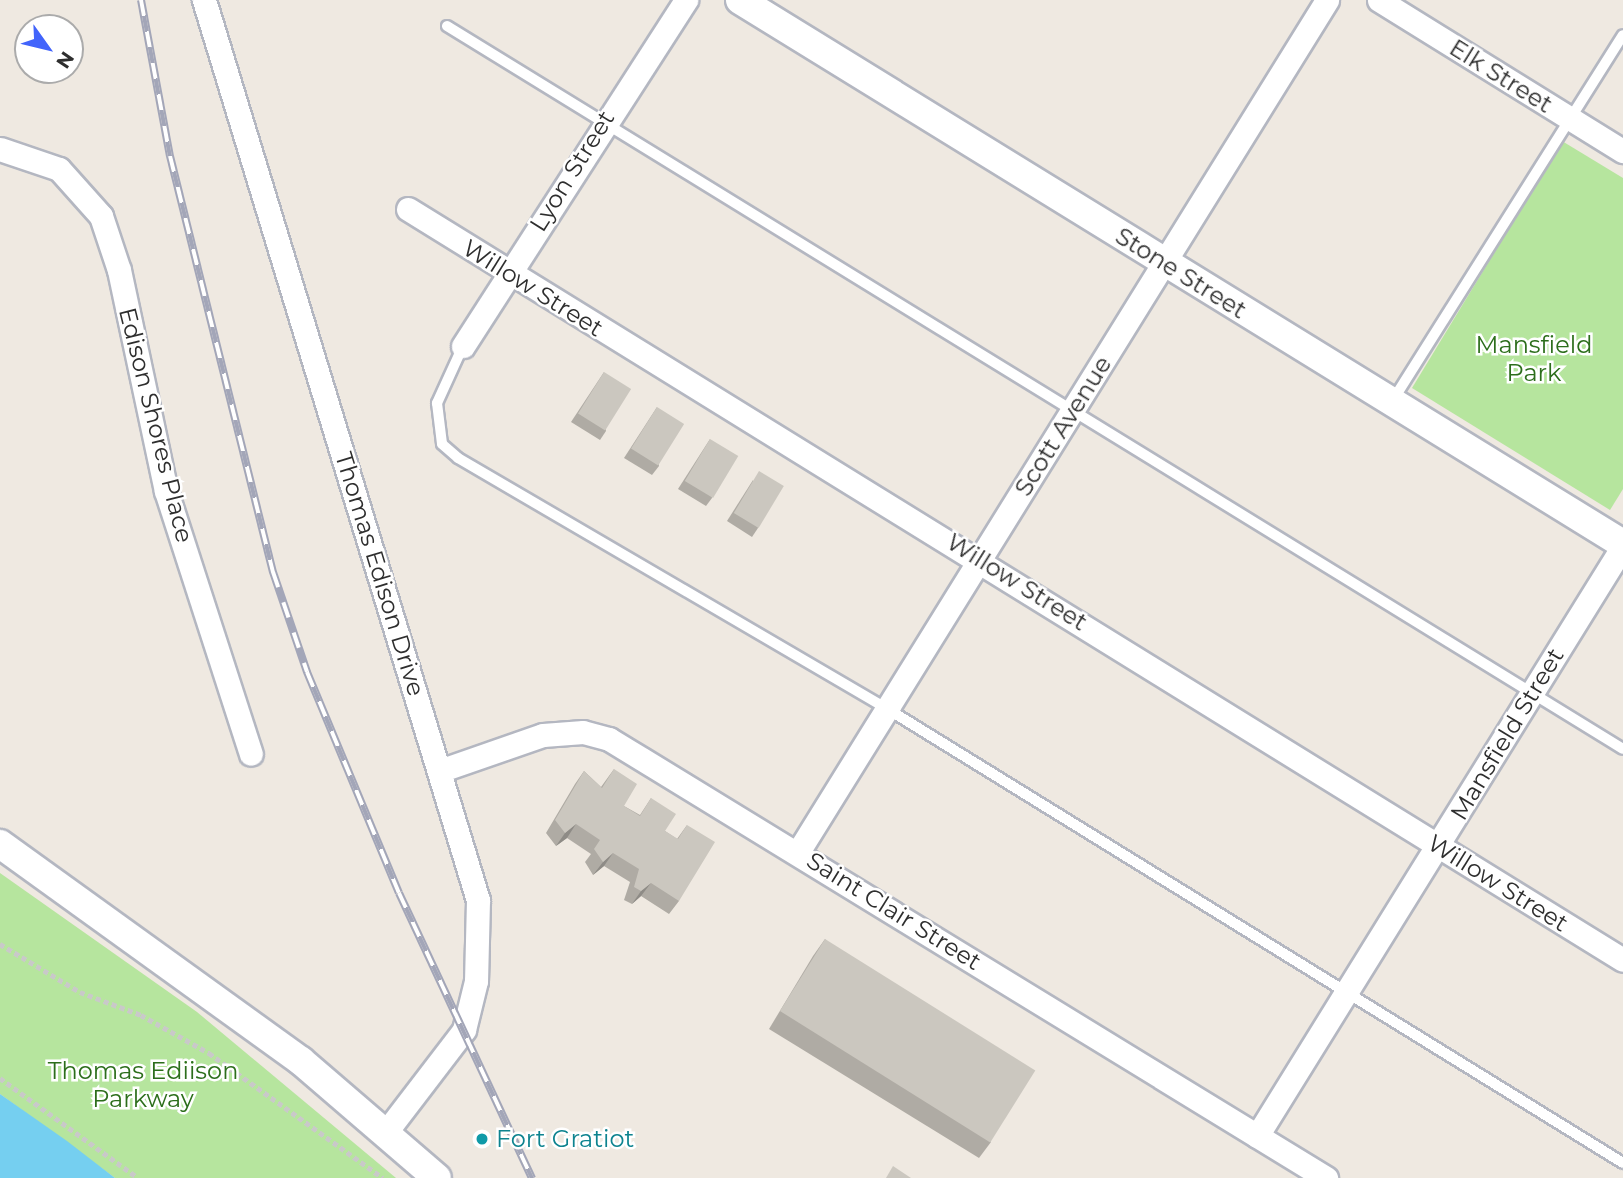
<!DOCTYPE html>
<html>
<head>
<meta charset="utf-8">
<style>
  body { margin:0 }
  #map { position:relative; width:1623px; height:1178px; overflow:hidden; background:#efe9e1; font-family:Montserrat,sans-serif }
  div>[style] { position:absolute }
  .green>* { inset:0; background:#b6e59e }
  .water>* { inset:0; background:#75cff0 }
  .path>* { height:4.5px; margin-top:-2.25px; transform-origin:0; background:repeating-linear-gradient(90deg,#c9c9c9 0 5px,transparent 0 8.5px) }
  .roads { filter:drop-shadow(2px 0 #b4b7c1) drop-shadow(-2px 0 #b4b7c1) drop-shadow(0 2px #b4b7c1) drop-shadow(0 -2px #b4b7c1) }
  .service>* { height:10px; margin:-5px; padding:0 5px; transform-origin:5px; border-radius:5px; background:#fff }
  .minor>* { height:23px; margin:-11.5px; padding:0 11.5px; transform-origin:11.5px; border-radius:11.5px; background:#fff }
  .tertiary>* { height:28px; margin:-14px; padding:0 14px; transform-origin:14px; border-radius:14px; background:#fff }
  .rail>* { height:8px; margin-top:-4px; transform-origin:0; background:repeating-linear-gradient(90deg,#fff 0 16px,#a3a6b8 0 32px); box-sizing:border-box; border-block:2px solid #a3a6b8 }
  .wall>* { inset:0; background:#afaba4 }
  .shaded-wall>* { inset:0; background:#8e8b86 }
  .building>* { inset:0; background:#cbc7bf; transform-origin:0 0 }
  .dots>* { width:19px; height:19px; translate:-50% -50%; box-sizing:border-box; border:4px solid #fff; border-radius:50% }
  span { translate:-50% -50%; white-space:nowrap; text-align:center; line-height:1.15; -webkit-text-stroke:5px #fff; paint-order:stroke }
  .street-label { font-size:24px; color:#2e2e2e }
  .park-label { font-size:24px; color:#2c6e1b }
  .culture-label { font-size:24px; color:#0d838f }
  .left { translate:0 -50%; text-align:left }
  .north { position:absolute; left:14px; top:14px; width:70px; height:70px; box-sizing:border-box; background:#fff; border:2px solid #ababab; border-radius:50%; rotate:124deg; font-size:19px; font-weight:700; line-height:28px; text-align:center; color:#2e2e2e }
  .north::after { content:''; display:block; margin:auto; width:24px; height:32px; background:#4264fb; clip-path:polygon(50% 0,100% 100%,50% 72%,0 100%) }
</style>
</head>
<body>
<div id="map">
  <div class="green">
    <i style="clip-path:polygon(1562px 141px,1623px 178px,1623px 489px,1610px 510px,1412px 388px)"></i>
    <i style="clip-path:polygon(0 873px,197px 1012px,396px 1178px,115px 1178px,0 1094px)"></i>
  </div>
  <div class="water">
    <i style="clip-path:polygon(0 1094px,67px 1141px,115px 1178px,0 1178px)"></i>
  </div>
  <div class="path">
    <i style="left:0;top:944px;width:93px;rotate:31deg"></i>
    <i style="left:80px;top:992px;width:65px;rotate:20.7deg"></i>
    <i style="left:141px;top:1015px;width:78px;rotate:29.2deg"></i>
    <i style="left:209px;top:1053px;width:214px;rotate:35.7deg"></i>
    <i style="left:0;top:1078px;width:170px;rotate:35.9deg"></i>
  </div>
  <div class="roads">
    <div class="service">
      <i style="left:447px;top:26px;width:1380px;rotate:31.58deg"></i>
      <i style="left:463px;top:346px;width:63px;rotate:114.5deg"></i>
      <i style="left:437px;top:403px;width:41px;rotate:83deg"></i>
      <i style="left:442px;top:444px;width:21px;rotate:41deg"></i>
      <i style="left:458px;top:458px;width:496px;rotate:30.3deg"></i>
      <i style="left:886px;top:708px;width:866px;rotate:31.69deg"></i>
      <i style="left:1393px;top:400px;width:431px;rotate:-57.8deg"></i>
    </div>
    <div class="minor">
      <i style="left:204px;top:0;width:941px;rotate:73.07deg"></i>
      <i style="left:478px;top:900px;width:81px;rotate:91.4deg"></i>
      <i style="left:476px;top:981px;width:50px;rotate:103.8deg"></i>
      <i style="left:464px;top:1030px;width:128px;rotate:127.4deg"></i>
      <i style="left:1379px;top:0;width:287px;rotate:31.8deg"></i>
      <i style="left:0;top:149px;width:62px;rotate:18.7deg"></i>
      <i style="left:59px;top:169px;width:63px;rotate:48.2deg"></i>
      <i style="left:101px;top:216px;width:57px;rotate:71.6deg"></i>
      <i style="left:119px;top:270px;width:226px;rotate:78deg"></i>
      <i style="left:166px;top:491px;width:276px;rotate:72.1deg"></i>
      <i style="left:408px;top:209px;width:1428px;rotate:31.72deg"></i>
      <i style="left:463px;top:346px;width:412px;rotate:-57.2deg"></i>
      <i style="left:442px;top:770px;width:107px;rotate:-19.1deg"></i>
      <i style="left:543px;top:735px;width:40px;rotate:-4.3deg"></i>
      <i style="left:583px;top:732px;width:27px;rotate:15deg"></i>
      <i style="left:609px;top:739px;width:841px;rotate:31.48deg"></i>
      <i style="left:798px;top:852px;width:1003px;rotate:-58.16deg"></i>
      <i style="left:1257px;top:1136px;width:694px;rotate:-58.19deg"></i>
    </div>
    <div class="tertiary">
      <i style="left:740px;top:0;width:1037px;rotate:31.64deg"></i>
      <i style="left:0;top:844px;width:371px;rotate:35.8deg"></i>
      <i style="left:301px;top:1061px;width:179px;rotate:40.7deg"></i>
    </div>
  </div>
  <div class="rail">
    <i style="left:141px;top:0;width:159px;rotate:79.5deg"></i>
    <i style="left:170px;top:156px;width:429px;rotate:76.1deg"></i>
    <i style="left:273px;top:572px;width:106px;rotate:71.2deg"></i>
    <i style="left:307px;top:672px;width:239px;rotate:67.4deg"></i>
    <i style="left:399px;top:893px;width:315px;rotate:65deg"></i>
  </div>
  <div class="wall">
    <i style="clip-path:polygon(604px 372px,606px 431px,600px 440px,571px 422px)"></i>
    <i style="clip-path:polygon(657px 407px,659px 466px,652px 475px,624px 458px)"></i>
    <i style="clip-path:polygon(710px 439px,712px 498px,706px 506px,678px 489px)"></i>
    <i style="clip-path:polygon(753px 480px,758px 528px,752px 537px,727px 521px)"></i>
    <i style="clip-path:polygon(614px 769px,624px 806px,640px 815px,651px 798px,665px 831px,677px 839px,687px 825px,679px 901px,669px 914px,641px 896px,632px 904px,624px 900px,630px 882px,604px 866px,593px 875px,585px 862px,591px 854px,567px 838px,556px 846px,546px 833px,575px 784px,584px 771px,601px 787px)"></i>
    <i style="clip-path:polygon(825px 939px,991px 1142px,979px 1158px,769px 1029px,813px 956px)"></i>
  </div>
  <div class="shaded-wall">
    <i style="clip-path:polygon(576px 824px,567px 838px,556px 846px,565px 833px)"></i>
    <i style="clip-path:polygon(613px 853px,604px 866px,593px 875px,603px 862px)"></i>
    <i style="clip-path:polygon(651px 883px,641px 896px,632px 904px,641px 891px)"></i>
  </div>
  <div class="building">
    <i style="left:604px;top:372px;width:32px;height:49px;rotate:32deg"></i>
    <i style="left:657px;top:407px;width:32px;height:49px;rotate:32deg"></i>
    <i style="left:710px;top:439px;width:33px;height:49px;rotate:31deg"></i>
    <i style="left:759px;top:471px;width:29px;height:49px;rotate:31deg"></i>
    <i style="clip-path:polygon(614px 769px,637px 784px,624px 806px,640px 816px,651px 798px,676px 814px,665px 831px,678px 839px,687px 825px,715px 842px,679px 901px,651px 883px,641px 891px,634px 887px,639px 869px,613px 853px,603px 862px,594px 849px,600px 840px,576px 824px,565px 833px,555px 820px,584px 771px,602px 788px)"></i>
    <i style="left:825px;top:939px;width:248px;height:85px;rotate:32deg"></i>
    <i style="clip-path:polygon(893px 1166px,911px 1178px,886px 1178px)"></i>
  </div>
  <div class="dots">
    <i style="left:482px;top:1139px;background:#0f9aa8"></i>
  </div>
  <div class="street-label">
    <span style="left:1501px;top:76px;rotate:32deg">Elk Street</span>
    <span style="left:572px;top:171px;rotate:-58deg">Lyon Street</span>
    <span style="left:1181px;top:273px;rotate:32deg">Stone Street</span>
    <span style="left:533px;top:288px;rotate:32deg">Willow Street</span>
    <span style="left:156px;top:425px;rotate:76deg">Edison Shores Place</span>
    <span style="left:1063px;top:426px;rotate:-58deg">Scott Avenue</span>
    <span style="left:380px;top:574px;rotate:73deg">Thomas Edison Drive</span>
    <span style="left:1017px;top:582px;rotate:32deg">Willow Street</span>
    <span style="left:1507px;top:734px;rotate:-59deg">Mansfield Street</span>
    <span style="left:1498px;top:883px;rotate:32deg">Willow Street</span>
    <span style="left:894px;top:911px;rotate:32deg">Saint Clair Street</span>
  </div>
  <div class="park-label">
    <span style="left:1534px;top:359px">Mansfield<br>Park</span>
    <span style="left:143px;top:1085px">Thomas Ediison<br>Parkway</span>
  </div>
  <div class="culture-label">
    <span class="left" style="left:496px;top:1139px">Fort Gratiot</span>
  </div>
  <div class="north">N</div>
</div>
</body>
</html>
